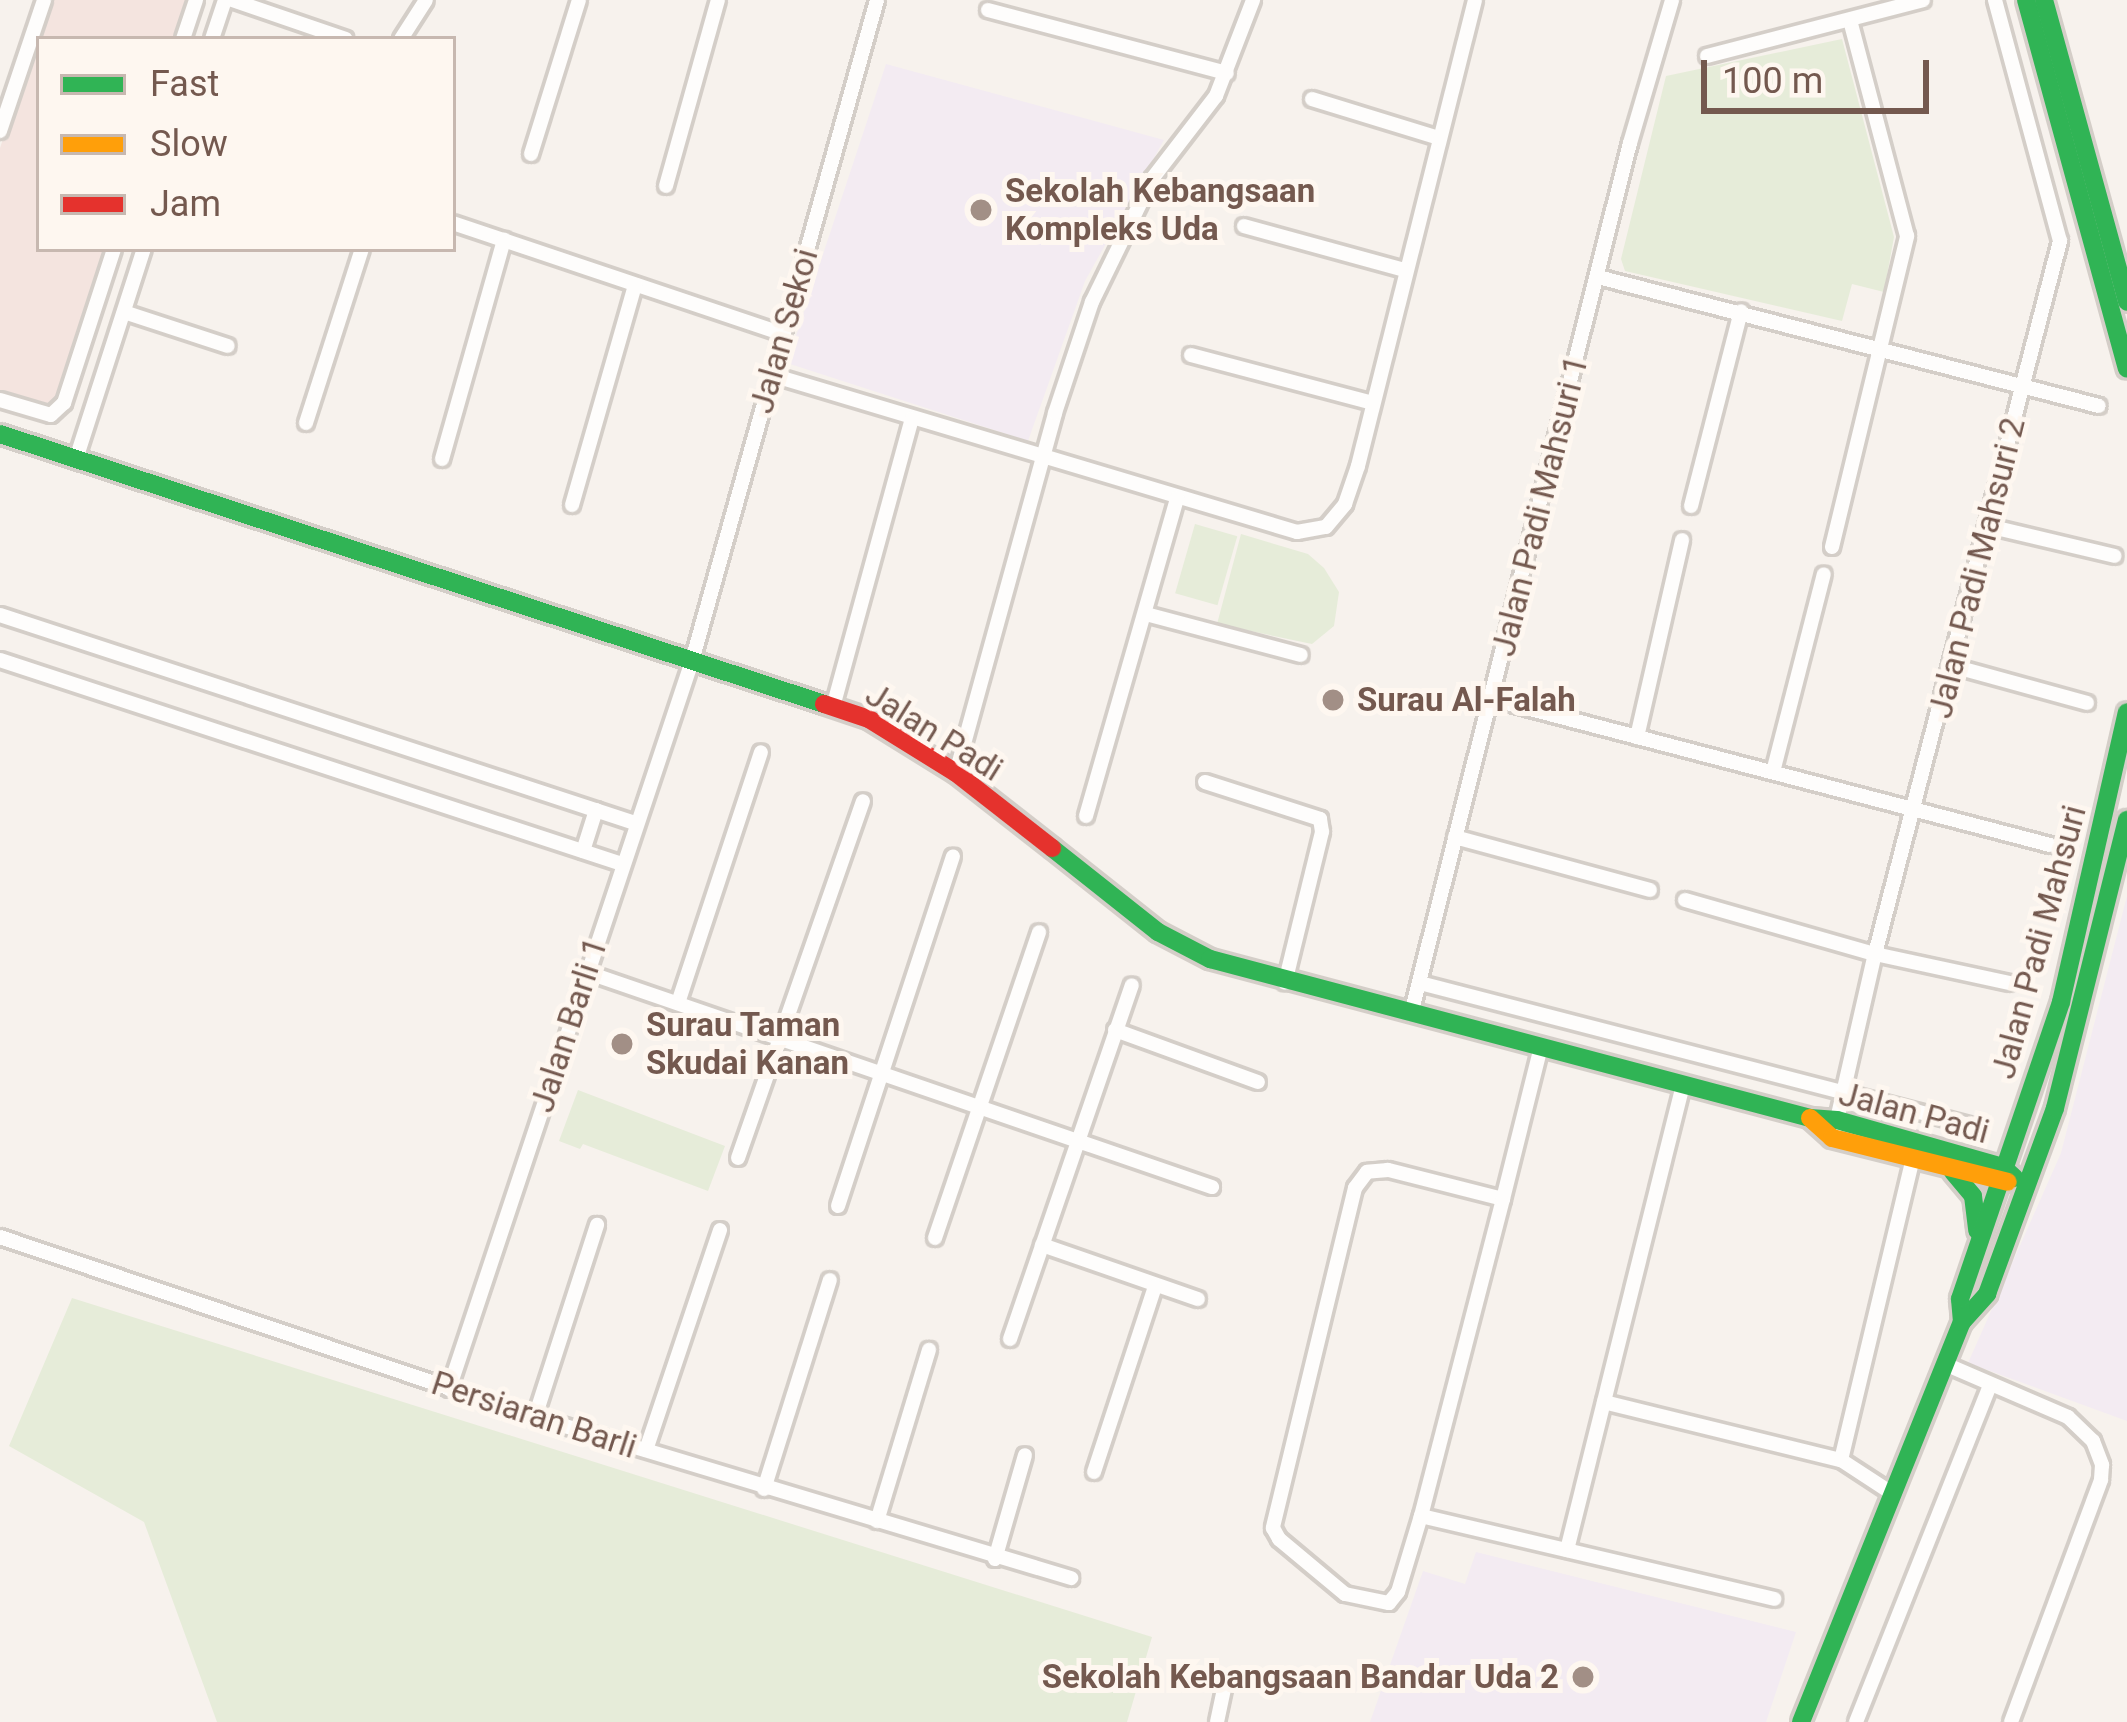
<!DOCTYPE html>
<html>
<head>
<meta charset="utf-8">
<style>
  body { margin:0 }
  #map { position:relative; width:2127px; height:1722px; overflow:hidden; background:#f7f2ed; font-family:Roboto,sans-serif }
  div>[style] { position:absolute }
  .commercial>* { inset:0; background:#f4e4df }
  .education>* { inset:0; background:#f3ebf2 }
  .green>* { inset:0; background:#e6ecd9; transform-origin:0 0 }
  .roads { filter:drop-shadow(3px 0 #d4cec8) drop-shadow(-3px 0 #d4cec8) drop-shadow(0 3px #d4cec8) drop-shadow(0 -3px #d4cec8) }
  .street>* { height:14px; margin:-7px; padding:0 7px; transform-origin:7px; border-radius:7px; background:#fefdfc }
  .fast>* { height:18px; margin:-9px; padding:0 9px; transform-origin:9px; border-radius:9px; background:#30b455 }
  .slow>* { height:18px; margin:-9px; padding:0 9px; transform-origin:9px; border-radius:9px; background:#ff9f0a }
  .jam>* { height:18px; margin:-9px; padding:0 9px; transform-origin:9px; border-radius:9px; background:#e5322d }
  .dots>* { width:33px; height:33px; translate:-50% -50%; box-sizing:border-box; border:6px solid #fef7f0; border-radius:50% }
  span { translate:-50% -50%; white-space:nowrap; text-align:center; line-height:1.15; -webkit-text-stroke:10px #fef7f0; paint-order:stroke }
  .poi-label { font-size:33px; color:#74594f; font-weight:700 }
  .left { translate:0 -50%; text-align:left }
  .right { translate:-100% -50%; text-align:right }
  .street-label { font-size:33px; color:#74594f }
  .legend { position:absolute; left:36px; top:36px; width:420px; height:216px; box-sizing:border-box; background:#fef7f0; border:3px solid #c7b8b0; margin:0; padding:15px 21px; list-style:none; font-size:36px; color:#74594f }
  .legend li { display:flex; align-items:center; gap:24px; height:60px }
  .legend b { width:60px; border:3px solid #c7b8b0 }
  .scale { position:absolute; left:1701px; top:60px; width:228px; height:54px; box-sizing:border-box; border:6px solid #74594f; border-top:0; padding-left:15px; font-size:36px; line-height:42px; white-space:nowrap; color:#74594f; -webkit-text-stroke:9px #fef7f0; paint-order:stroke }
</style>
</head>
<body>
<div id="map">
  <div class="commercial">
    <i style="clip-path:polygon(49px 0,191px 0,178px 39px,39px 39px,39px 249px,108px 249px,51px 421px,0 404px,0 148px)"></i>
  </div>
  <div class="education">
    <i style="clip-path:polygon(886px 64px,1164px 140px,1085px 281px,1028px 441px,787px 363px)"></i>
    <i style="clip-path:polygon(2127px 896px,2127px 1421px,1968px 1363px,2061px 1153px)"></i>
    <i style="clip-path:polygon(1476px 1552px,1796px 1632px,1766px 1722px,1370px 1722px,1423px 1571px,1465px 1584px)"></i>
  </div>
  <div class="green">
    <i style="clip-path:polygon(1842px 39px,1894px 237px,1884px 292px,1852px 284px,1842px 321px,1625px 271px,1621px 259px,1666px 76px)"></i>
    <i style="left:1195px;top:524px;width:44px;height:72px;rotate:16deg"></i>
    <i style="clip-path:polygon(1241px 534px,1308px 554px,1324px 568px,1339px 592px,1334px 626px,1312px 644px,1217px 624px)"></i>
    <i style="clip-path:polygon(578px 1090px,725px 1146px,708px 1191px,583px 1144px,580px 1149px,559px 1141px)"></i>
    <i style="clip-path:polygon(72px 1298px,1152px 1637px,1127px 1722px,217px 1722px,144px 1522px,9px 1446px)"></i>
  </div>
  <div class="roads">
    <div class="street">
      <i style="left:232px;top:0;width:120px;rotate:18.9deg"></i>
      <i style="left:988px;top:10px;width:247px;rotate:14.8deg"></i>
      <i style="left:183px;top:39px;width:41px;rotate:-71.6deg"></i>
      <i style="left:212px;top:39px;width:41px;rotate:-71.6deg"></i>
      <i style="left:401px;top:39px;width:46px;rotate:-57.3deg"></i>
      <i style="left:1707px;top:56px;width:223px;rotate:-14.5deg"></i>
      <i style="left:1312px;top:99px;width:133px;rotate:17.1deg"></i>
      <i style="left:0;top:131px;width:138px;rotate:-71.4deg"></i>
      <i style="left:531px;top:154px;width:161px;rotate:-72.7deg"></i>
      <i style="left:666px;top:186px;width:193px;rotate:-74.4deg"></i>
      <i style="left:453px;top:223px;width:348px;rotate:18.6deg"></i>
      <i style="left:1244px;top:226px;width:167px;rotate:15.3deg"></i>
      <i style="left:1598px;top:277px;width:517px;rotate:14.44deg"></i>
      <i style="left:124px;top:312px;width:109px;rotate:18.1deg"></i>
      <i style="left:1191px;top:355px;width:188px;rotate:14.8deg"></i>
      <i style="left:772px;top:375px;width:548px;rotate:16.65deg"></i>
      <i style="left:1297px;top:532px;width:29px;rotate:-10deg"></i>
      <i style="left:1326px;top:527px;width:30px;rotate:-50deg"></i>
      <i style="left:1345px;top:504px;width:40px;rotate:-71.1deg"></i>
      <i style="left:1358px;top:466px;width:480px;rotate:-75.9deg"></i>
      <i style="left:0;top:400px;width:53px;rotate:16.4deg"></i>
      <i style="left:51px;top:415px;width:18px;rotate:-43deg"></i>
      <i style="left:64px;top:403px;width:162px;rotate:-72deg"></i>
      <i style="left:306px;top:423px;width:183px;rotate:-72.2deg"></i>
      <i style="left:76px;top:459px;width:221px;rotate:-72.1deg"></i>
      <i style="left:442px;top:459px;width:228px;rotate:-74.2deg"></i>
      <i style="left:572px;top:505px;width:229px;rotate:-74deg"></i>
      <i style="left:1691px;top:506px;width:201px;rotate:-75.6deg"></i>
      <i style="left:1988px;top:526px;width:130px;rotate:13.3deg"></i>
      <i style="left:1832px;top:547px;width:320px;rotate:-76.4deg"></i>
      <i style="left:1907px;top:236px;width:223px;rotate:-104.8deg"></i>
      <i style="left:1146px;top:614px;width:160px;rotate:14.8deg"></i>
      <i style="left:0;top:615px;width:668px;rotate:18.14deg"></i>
      <i style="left:0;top:660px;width:655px;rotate:18.16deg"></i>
      <i style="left:1953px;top:666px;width:139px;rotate:15.4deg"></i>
      <i style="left:1492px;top:699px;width:577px;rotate:14.66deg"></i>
      <i style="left:833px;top:707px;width:299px;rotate:-74.7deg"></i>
      <i style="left:1637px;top:737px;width:202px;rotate:-77.1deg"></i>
      <i style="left:1773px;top:772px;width:204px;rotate:-75.6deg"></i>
      <i style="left:956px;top:773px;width:373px;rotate:-74.6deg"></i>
      <i style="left:1055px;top:413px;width:117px;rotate:-71.6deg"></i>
      <i style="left:1092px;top:302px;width:137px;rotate:-64deg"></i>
      <i style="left:1152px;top:179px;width:105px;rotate:-52.4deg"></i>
      <i style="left:1216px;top:96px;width:103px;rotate:-68.9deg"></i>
      <i style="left:1205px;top:782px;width:121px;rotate:17.8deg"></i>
      <i style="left:1320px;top:819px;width:13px;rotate:81deg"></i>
      <i style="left:1322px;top:832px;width:155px;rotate:103.8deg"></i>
      <i style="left:1086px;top:816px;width:331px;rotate:-74deg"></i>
      <i style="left:1455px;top:837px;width:202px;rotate:15.2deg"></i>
      <i style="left:583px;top:851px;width:43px;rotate:-72.4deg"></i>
      <i style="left:1685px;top:900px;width:198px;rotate:15.9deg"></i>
      <i style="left:1875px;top:954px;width:137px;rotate:12.2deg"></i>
      <i style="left:586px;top:972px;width:662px;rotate:18.96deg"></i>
      <i style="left:1420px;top:983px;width:575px;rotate:14.5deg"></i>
      <i style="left:678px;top:1003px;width:264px;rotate:-71.7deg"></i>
      <i style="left:1411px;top:1014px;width:898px;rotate:-75.89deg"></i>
      <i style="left:1630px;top:143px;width:149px;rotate:-73.6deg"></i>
      <i style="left:1115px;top:1030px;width:152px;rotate:20deg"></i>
      <i style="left:1835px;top:1128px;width:179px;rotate:-77.1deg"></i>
      <i style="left:1875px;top:954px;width:737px;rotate:-75.45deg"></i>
      <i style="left:2060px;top:241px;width:250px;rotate:-105.1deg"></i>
      <i style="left:738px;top:1158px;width:378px;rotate:-70.7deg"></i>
      <i style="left:1503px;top:1199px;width:119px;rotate:-165.8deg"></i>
      <i style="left:1388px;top:1170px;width:21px;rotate:175deg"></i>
      <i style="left:1367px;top:1172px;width:20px;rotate:127deg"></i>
      <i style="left:1355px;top:1188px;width:350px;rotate:103.6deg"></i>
      <i style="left:1273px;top:1528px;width:13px;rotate:61deg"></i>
      <i style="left:1279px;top:1539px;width:86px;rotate:39.8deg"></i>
      <i style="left:1345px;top:1594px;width:45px;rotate:11.6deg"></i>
      <i style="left:1389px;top:1603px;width:14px;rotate:-51deg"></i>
      <i style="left:1398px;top:1592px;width:79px;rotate:-73.2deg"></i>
      <i style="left:1421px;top:1516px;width:327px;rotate:-75.5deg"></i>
      <i style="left:1503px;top:1199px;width:157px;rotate:-76deg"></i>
      <i style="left:838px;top:1206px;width:368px;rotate:-71.8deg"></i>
      <i style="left:0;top:1237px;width:564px;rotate:18.6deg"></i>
      <i style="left:535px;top:1417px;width:560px;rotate:16.72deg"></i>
      <i style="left:935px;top:1238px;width:323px;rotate:-71.2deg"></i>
      <i style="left:1042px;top:1245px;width:165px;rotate:19.1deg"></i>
      <i style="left:1010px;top:1339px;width:374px;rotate:-71deg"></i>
      <i style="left:1945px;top:1364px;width:134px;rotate:23.3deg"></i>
      <i style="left:2068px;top:1417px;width:35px;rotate:44deg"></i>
      <i style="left:2093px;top:1441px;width:26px;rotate:69deg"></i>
      <i style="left:2102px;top:1465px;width:15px;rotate:94deg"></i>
      <i style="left:2101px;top:1480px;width:258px;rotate:110.4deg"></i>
      <i style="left:449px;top:1389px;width:767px;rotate:-71.54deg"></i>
      <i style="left:692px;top:661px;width:686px;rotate:-74.36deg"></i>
      <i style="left:1604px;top:1402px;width:244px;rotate:13.8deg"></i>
      <i style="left:1841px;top:1460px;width:62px;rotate:33.2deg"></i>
      <i style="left:535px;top:1417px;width:202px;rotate:-72.1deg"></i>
      <i style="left:646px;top:1450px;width:232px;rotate:-71.4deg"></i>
      <i style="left:1841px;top:1460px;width:307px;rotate:-76.6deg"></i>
      <i style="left:1094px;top:1472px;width:195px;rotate:-71.8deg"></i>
      <i style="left:764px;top:1489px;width:219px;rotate:-72.5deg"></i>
      <i style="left:1421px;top:1516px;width:363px;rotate:13.2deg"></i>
      <i style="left:877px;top:1521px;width:179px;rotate:-73.1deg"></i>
      <i style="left:1567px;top:1550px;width:480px;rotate:-76deg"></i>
      <i style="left:995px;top:1559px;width:108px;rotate:-73.9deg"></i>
      <i style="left:1217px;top:1722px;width:39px;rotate:-78deg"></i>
      <i style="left:1856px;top:1722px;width:363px;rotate:-68.3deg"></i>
    </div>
    <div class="fast">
      <i style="left:2026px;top:0;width:382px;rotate:74.7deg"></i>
      <i style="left:2044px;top:0;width:313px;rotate:74.6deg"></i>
      <i style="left:0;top:434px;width:867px;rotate:18.14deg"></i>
      <i style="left:1052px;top:848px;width:135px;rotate:38.4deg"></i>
      <i style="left:1158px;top:932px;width:59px;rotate:27.4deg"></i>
      <i style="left:1210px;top:959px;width:621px;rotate:14.84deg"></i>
      <i style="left:1810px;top:1118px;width:27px;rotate:4deg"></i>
      <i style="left:1837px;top:1120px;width:173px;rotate:15.8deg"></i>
      <i style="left:2003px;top:1167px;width:16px;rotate:43deg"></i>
      <i style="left:1953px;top:1172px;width:31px;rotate:50deg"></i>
      <i style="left:1973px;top:1196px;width:35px;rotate:83deg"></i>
      <i style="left:1962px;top:1322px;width:38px;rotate:-48deg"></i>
      <i style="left:1987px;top:1294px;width:198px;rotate:-69.9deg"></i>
      <i style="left:2055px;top:1108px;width:297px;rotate:-76deg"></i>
      <i style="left:1801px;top:1722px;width:431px;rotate:-68.1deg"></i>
      <i style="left:1962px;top:1322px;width:23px;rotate:-95deg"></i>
      <i style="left:1960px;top:1299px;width:314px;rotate:-71.2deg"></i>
      <i style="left:2061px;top:1002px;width:297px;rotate:-77.2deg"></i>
    </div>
    <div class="slow">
      <i style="left:1810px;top:1118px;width:30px;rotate:42deg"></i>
      <i style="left:1832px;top:1138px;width:181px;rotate:14deg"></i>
    </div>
    <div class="jam">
      <i style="left:824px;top:704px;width:47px;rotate:18.4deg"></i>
      <i style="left:869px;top:719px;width:102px;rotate:31.8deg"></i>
      <i style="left:956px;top:773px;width:122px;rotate:38deg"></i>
    </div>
  </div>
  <div class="dots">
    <i style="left:981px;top:210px;background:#a28f86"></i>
    <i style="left:1333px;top:700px;background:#a28f86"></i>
    <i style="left:622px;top:1044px;background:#a28f86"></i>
    <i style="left:1583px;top:1677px;background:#a28f86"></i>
  </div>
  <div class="poi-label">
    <span class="left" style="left:1005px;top:210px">Sekolah Kebangsaan<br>Kompleks Uda</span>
    <span class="left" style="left:1357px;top:700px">Surau Al-Falah</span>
    <span class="left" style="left:646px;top:1044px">Surau Taman<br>Skudai Kanan</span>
    <span class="right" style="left:1559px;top:1677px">Sekolah Kebangsaan Bandar Uda 2</span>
  </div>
  <div class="street-label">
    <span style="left:784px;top:331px;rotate:-74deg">Jalan Sekoi</span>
    <span style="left:1540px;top:506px;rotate:-76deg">Jalan Padi Mahsuri 1</span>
    <span style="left:1977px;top:568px;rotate:-76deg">Jalan Padi Mahsuri 2</span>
    <span style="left:934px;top:732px;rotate:32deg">Jalan Padi</span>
    <span style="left:2039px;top:942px;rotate:-75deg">Jalan Padi Mahsuri</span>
    <span style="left:569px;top:1025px;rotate:-72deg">Jalan Barli 1</span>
    <span style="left:1914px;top:1113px;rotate:15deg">Jalan Padi</span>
    <span style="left:534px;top:1415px;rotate:18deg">Persiaran Barli</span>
  </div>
  <ul class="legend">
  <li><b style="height:15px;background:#30b455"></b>Fast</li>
  <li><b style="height:15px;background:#ff9f0a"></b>Slow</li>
  <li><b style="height:15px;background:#e5322d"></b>Jam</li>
  </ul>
  <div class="scale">100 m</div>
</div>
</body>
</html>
